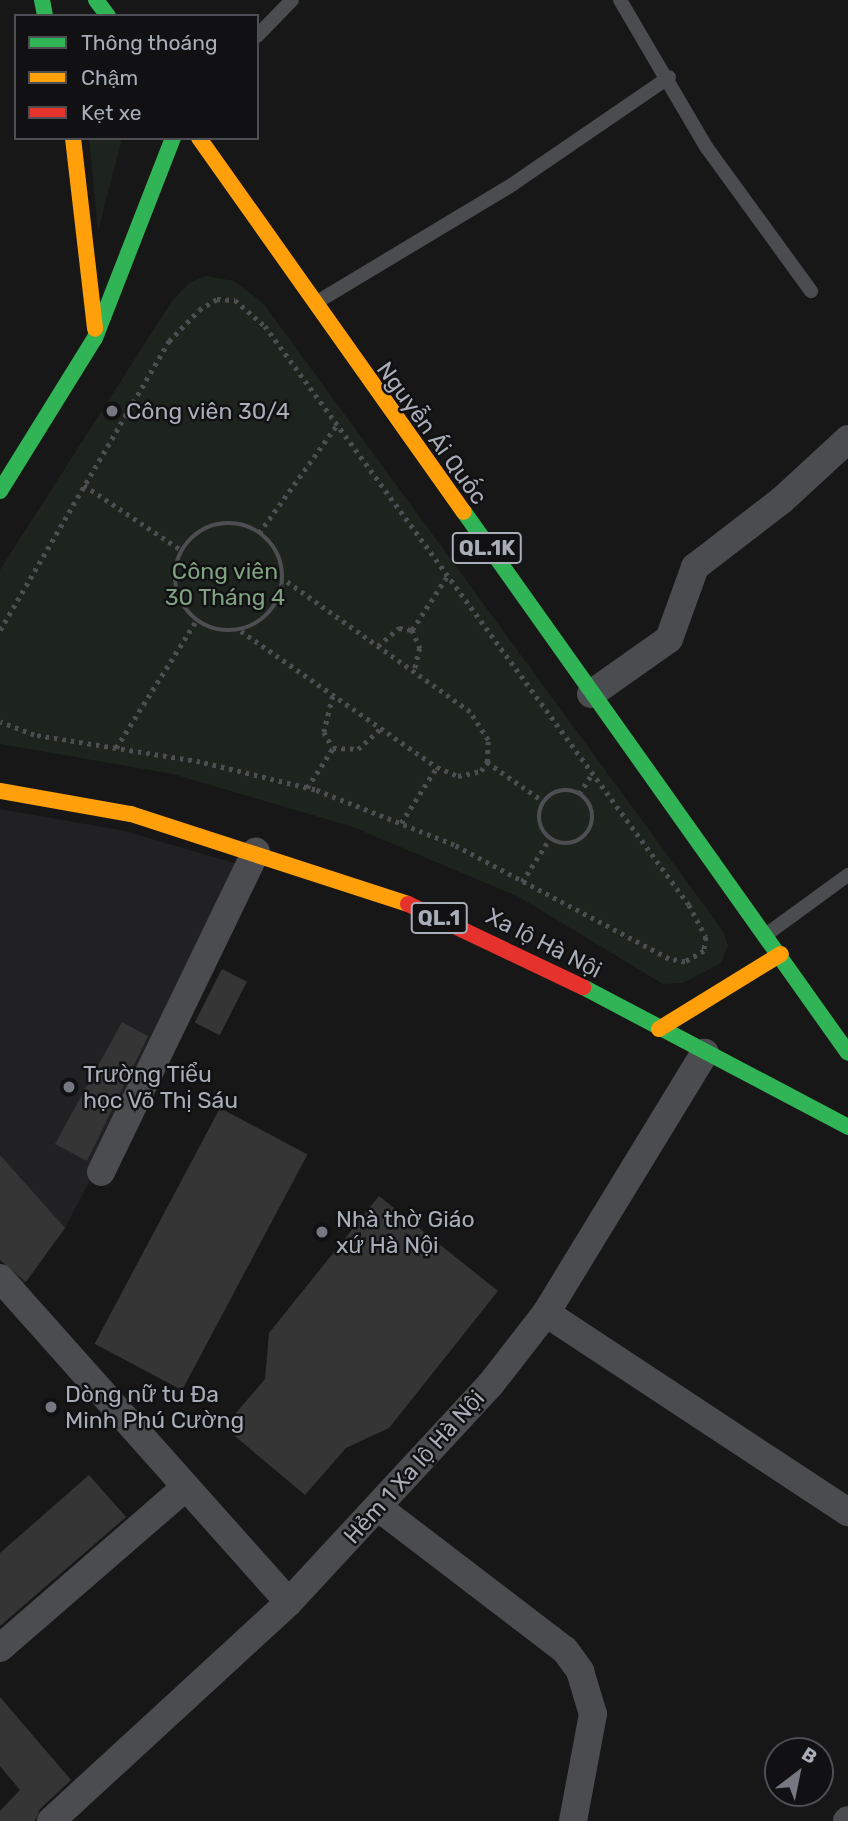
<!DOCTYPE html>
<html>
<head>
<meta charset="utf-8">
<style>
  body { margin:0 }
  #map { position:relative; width:848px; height:1821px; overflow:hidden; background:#171717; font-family:Rubik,sans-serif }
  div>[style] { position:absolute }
  .built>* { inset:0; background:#212123 }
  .green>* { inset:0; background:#1d241e }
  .building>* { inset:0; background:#353536; transform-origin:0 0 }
  .path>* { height:4.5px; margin-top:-2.25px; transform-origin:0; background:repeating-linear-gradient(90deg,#4d4e52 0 3.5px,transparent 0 8.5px) }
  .path>.ring { margin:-2.25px; padding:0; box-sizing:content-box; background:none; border:4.5px solid #4d4e52; border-radius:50% }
  .lane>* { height:14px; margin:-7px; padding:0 7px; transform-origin:7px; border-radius:7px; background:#4b4c50 }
  .street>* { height:28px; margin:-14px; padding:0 14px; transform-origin:14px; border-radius:14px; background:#4b4c50 }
  .fast>* { height:16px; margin:-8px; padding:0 8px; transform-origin:8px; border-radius:8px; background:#30b455 }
  .slow>* { height:16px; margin:-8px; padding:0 8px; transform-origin:8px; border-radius:8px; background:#ff9f0a }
  .jam>* { height:16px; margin:-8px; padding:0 8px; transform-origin:8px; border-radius:8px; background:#e5322d }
  .dots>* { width:19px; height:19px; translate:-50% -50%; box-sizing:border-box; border:4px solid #111113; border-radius:50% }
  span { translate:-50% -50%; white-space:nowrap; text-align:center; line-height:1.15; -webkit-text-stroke:5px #111113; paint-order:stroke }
  .shield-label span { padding:2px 5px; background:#111113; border:2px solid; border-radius:5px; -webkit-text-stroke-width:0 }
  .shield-label { font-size:21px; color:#a8adb8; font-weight:700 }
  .poi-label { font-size:23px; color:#a8adb8 }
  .left { translate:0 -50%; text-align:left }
  .street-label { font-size:23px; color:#a8adb8 }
  .park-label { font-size:23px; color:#7fa381 }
  .legend { position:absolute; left:14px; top:14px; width:245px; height:126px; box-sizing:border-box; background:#111113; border:2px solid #4d4f55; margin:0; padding:9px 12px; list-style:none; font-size:21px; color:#a8adb8 }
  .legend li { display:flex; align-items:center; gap:14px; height:35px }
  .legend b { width:35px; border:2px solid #4d4f55 }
  .north { position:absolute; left:764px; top:1737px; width:70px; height:70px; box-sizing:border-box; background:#111113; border:2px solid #4d4f55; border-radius:50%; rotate:32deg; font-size:19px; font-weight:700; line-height:28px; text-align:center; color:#a8adb8 }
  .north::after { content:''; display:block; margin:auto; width:24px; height:32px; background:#757880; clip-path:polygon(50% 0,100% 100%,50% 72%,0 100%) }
</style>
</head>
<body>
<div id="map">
  <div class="built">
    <i style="clip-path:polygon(0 809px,125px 831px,254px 869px,65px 1228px,23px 1285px,0 1260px)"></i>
  </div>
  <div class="green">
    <i style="clip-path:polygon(89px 138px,122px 138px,98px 231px)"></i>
    <i style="clip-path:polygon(206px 276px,234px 281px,263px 303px,723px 931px,728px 945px,721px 963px,683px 983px,663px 984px,519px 897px,353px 827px,173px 774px,0 744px,0 570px,172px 301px,189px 283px)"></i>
  </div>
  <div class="building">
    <i style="left:222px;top:969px;width:28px;height:60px;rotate:27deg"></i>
    <i style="clip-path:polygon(122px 1022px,148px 1036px,87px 1161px,55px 1144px)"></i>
    <i style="left:220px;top:1108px;width:99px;height:267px;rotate:28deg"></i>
    <i style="clip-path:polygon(0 1155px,65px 1228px,26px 1282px,0 1260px)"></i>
    <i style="clip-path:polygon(379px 1196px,498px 1291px,389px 1428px,346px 1448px,305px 1495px,224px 1427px,265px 1379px,269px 1333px)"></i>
    <i style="clip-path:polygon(89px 1475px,126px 1517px,0 1626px,0 1553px)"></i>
    <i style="clip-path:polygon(0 1697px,71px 1780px,40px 1809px,35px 1821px,0 1821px,0 1811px,20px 1790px,0 1766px)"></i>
  </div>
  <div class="path">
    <i style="left:84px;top:485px;width:117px;rotate:33.8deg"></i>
    <i class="ring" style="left:175px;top:523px;width:103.5px;height:103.5px"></i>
    <i style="left:259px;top:533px;width:133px;rotate:-54.2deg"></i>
    <i style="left:0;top:630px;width:335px;rotate:-59.7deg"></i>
    <i style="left:169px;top:341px;width:43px;rotate:-45.9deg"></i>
    <i style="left:199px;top:310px;width:21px;rotate:-31deg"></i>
    <i style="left:217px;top:299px;width:18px;rotate:3deg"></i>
    <i style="left:235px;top:300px;width:40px;rotate:41deg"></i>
    <i style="left:265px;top:326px;width:718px;rotate:53.78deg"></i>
    <i style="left:689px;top:905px;width:36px;rotate:62deg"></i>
    <i style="left:706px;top:937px;width:14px;rotate:98deg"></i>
    <i style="left:704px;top:951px;width:22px;rotate:150deg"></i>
    <i style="left:685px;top:962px;width:16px;rotate:-169deg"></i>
    <i style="left:669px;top:959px;width:243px;rotate:-152.1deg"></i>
    <i style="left:454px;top:845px;width:149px;rotate:-158.4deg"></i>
    <i style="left:315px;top:790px;width:118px;rotate:-166.3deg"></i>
    <i style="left:200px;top:762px;width:168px;rotate:-170.8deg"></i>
    <i style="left:34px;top:735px;width:36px;rotate:-159deg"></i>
    <i style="left:412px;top:630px;width:66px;rotate:-56.8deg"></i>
    <i style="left:241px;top:631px;width:239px;rotate:34.8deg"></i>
    <i style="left:437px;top:767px;width:23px;rotate:23deg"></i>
    <i style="left:458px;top:776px;width:24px;rotate:-12deg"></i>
    <i style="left:481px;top:771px;width:11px;rotate:-56deg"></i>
    <i style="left:487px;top:762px;width:22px;rotate:-87deg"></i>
    <i style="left:488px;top:740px;width:33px;rotate:-123deg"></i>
    <i style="left:470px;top:712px;width:229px;rotate:-144.6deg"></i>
    <i style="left:378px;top:646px;width:28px;rotate:-41deg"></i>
    <i style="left:399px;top:628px;width:13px;rotate:9deg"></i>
    <i style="left:412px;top:630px;width:20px;rotate:66deg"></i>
    <i style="left:420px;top:648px;width:25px;rotate:104deg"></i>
    <i style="left:333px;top:696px;width:37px;rotate:104deg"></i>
    <i style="left:324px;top:732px;width:18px;rotate:61deg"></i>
    <i style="left:333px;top:748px;width:25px;rotate:2deg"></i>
    <i style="left:358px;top:749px;width:30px;rotate:-42deg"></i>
    <i style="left:116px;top:748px;width:150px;rotate:-57.8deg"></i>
    <i style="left:487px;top:762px;width:68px;rotate:34.9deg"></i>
    <i style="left:307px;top:788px;width:48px;rotate:-57deg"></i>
    <i class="ring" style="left:539px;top:790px;width:49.5px;height:49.5px"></i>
    <i style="left:579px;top:794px;width:24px;rotate:-57deg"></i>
    <i style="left:401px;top:823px;width:67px;rotate:-57.3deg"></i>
    <i style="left:522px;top:882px;width:52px;rotate:-57.5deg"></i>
  </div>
  <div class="lane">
    <i style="left:620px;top:0;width:172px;rotate:59.6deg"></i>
    <i style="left:707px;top:148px;width:177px;rotate:54deg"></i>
    <i style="left:257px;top:36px;width:50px;rotate:-45.8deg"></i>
    <i style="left:317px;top:302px;width:229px;rotate:-31deg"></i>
    <i style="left:513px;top:184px;width:189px;rotate:-34.4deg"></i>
    <i style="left:767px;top:934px;width:100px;rotate:-36.1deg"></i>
  </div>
  <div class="street">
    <i style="left:591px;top:694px;width:95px;rotate:-35.2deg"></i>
    <i style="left:669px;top:639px;width:77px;rotate:-70.1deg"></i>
    <i style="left:695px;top:567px;width:110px;rotate:-37.6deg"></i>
    <i style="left:782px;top:500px;width:90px;rotate:-42.7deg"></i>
    <i style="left:101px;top:1172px;width:356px;rotate:-64.2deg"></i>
    <i style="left:0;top:1278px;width:434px;rotate:48.3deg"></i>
    <i style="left:546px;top:1313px;width:362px;rotate:33.4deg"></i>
    <i style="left:379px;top:1508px;width:234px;rotate:37.4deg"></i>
    <i style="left:565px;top:1650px;width:26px;rotate:54deg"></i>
    <i style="left:580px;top:1671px;width:45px;rotate:73.2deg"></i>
    <i style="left:593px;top:1714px;width:109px;rotate:100.6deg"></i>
    <i style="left:0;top:1648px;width:246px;rotate:-40.9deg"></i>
    <i style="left:51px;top:1821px;width:323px;rotate:-42.6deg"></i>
    <i style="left:289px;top:1602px;width:296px;rotate:-47.2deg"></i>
    <i style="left:490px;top:1385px;width:91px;rotate:-52.1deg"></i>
    <i style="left:546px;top:1313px;width:305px;rotate:-58.6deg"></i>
    <i style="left:847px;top:1821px;width:1px;rotate:-45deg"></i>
  </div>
  <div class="fast">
    <i style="left:42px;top:0;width:16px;rotate:79deg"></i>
    <i style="left:96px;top:0;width:20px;rotate:53deg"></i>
    <i style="left:0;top:491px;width:180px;rotate:-58.2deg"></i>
    <i style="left:95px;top:338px;width:215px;rotate:-68.7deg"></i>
    <i style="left:464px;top:512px;width:663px;rotate:54.63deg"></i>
    <i style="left:583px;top:987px;width:300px;rotate:27.8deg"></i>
  </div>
  <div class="slow">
    <i style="left:73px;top:138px;width:192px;rotate:83.4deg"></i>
    <i style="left:199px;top:138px;width:458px;rotate:54.7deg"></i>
    <i style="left:0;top:791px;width:133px;rotate:10deg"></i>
    <i style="left:131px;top:814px;width:291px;rotate:18deg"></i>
    <i style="left:659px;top:1029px;width:143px;rotate:-31.6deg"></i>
  </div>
  <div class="jam">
    <i style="left:408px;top:904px;width:194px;rotate:25.4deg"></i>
  </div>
  <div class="dots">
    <i style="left:112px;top:411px;background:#757880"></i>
    <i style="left:69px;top:1087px;background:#757880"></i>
    <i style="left:322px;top:1232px;background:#757880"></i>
    <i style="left:51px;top:1407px;background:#757880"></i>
  </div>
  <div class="shield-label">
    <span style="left:487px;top:548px">QL.1K</span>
    <span style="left:439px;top:918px">QL.1</span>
  </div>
  <div class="poi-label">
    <span class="left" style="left:126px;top:411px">Công viên 30/4</span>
    <span class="left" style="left:83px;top:1087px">Trường Tiểu<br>học Võ Thị Sáu</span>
    <span class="left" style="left:336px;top:1232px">Nhà thờ Giáo<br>xứ Hà Nội</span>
    <span class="left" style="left:65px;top:1407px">Dòng nữ tu Đa<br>Minh Phú Cường</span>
  </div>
  <div class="street-label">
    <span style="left:432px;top:433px;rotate:54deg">Nguyễn Ái Quốc</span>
    <span style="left:544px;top:943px;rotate:27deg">Xa lộ Hà Nội</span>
    <span style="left:414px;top:1467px;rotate:-48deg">Hẻm 1 Xa lộ Hà Nội</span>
  </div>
  <div class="park-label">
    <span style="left:225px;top:584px">Công viên<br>30 Tháng 4</span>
  </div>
  <ul class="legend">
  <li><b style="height:9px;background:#30b455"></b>Thông thoáng</li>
  <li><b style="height:9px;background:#ff9f0a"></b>Chậm</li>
  <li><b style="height:9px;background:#e5322d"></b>Kẹt xe</li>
  </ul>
  <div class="north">B</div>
</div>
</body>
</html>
